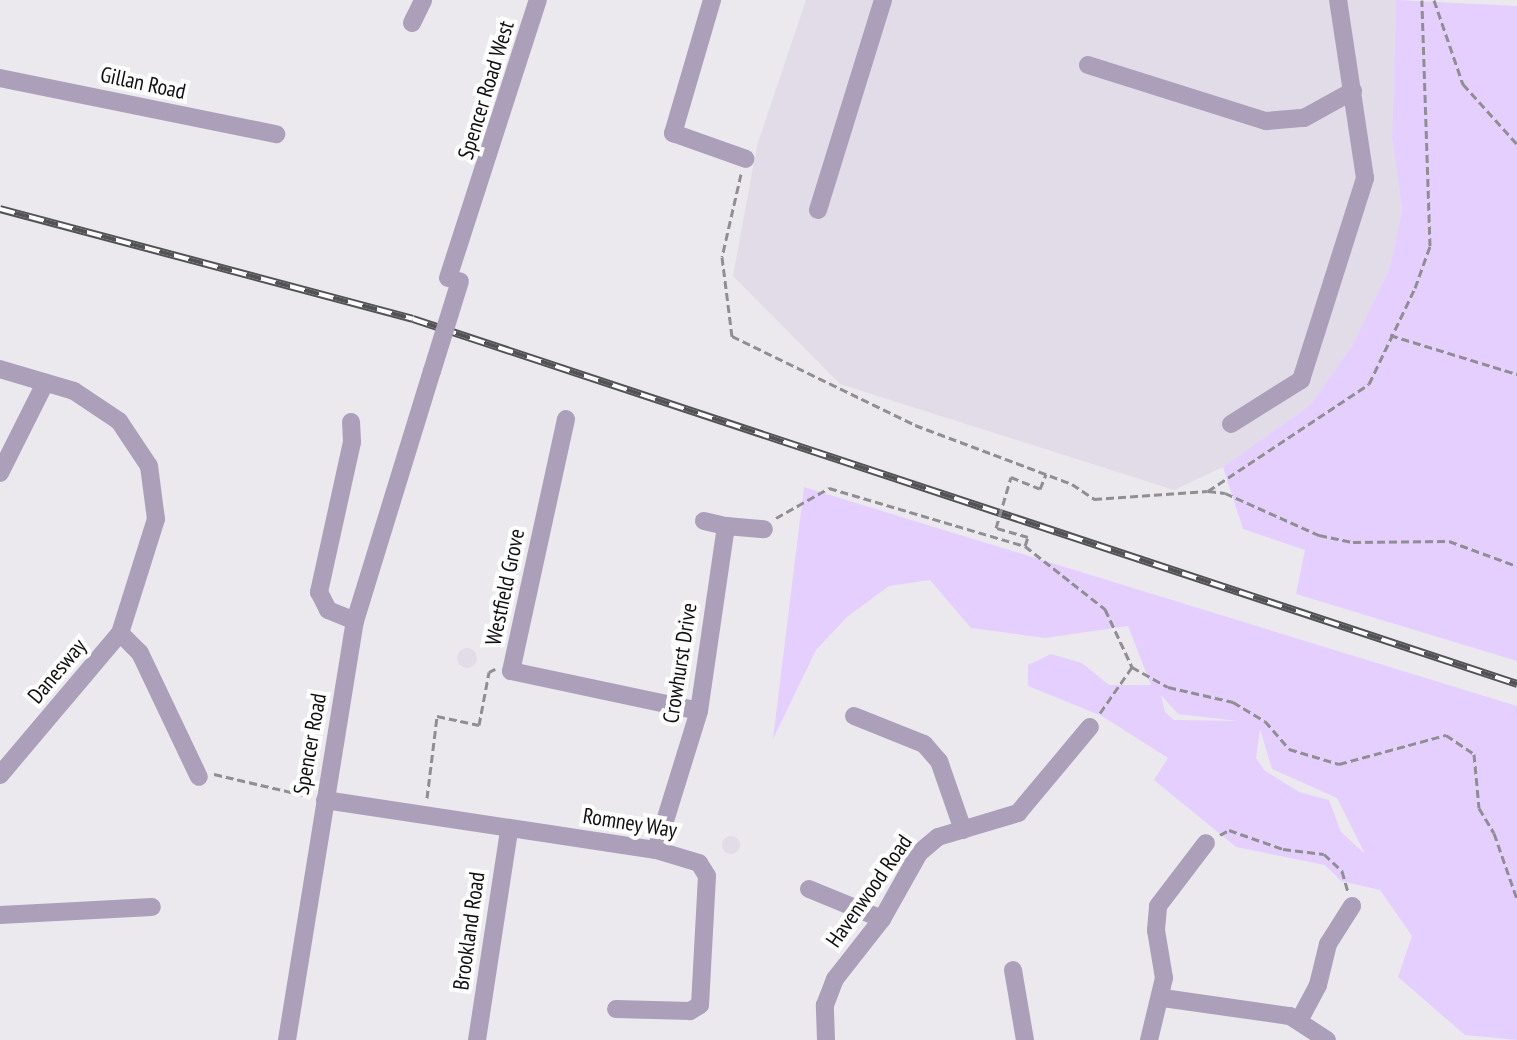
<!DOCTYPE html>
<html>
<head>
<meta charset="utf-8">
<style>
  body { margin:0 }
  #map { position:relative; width:1517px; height:1040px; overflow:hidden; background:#ebe9ee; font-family:"PT Sans Narrow",sans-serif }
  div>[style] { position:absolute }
  .built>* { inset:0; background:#e1dce7 }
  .round { border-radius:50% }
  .green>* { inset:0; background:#e4cffe }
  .path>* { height:3px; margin-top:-1.5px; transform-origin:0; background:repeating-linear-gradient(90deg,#908e92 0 8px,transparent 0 12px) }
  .minor>* { height:18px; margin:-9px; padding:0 9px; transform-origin:9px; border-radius:9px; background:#ab9fba }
  .rail>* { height:8px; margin-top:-4px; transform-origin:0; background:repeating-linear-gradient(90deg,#fff 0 15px,#535255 0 30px); box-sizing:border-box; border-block:2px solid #535255 }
  .path-bridge>* { height:3px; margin-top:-1.5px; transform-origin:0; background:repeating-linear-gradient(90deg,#908e92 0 8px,transparent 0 12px) }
  .minor-bridge>* { height:18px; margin:-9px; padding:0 9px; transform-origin:9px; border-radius:9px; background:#ab9fba }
  span { translate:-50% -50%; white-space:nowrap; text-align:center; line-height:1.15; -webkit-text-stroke:8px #fff; paint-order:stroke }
  .street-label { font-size:22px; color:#100f11 }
</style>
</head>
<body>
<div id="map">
  <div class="built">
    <i style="clip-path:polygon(806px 0,1396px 0,1392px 137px,1402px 210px,1389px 270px,1352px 346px,1310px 405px,1223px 467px,1174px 490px,840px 384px,733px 276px,757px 146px)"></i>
    <i class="round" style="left:457px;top:648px;width:20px;height:20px"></i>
    <i class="round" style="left:722px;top:836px;width:18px;height:18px"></i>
  </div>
  <div class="green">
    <i style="clip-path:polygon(1396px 0,1517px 6px,1517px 661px,1296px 594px,1305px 550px,1243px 529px,1223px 467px,1310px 405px,1352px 346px,1389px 270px,1402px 210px,1392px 137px)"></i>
    <i style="clip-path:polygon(evenodd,804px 487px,1517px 706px,1517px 1040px,1465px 1035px,1398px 977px,1412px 936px,1380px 890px,1341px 881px,1325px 865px,1236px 847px,1154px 780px,1168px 758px,1102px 716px,1028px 686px,1028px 665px,1051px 654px,1082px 663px,1109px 685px,1151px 685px,1128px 626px,1045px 638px,971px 628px,930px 580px,889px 586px,847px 617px,816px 650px,773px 739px,804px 487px,1161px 695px,1178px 714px,1238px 721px,1174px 720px,1165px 712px,1161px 695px,804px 487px,1260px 729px,1272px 769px,1337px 798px,1365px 854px,1341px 832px,1329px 800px,1299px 792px,1264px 770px,1256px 758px,1260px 729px)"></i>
  </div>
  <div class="path">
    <i style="left:1434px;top:0;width:89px;rotate:71deg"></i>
    <i style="left:1463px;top:84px;width:81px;rotate:48deg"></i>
    <i style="left:741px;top:174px;width:85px;rotate:102.9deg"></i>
    <i style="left:722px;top:257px;width:80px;rotate:82.8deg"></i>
    <i style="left:732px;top:336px;width:203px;rotate:25.9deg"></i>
    <i style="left:915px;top:425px;width:168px;rotate:20.6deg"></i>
    <i style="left:1072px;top:484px;width:27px;rotate:34deg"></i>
    <i style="left:1094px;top:499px;width:114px;rotate:-4deg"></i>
    <i style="left:1208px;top:491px;width:193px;rotate:-33.6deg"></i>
    <i style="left:1369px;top:384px;width:106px;rotate:-64.4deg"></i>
    <i style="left:1415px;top:288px;width:45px;rotate:-70.3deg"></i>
    <i style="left:1430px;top:246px;width:246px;rotate:-91.9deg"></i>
    <i style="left:1390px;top:335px;width:133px;rotate:17.1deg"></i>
    <i style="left:1208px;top:491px;width:17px;rotate:7deg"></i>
    <i style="left:1225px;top:493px;width:103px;rotate:24.1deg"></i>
    <i style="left:1319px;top:535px;width:35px;rotate:12deg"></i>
    <i style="left:1353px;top:542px;width:96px;rotate:-0.6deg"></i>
    <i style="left:1449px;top:541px;width:72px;rotate:20.2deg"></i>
    <i style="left:776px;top:518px;width:61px;rotate:-29.5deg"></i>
    <i style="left:829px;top:488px;width:204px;rotate:16.5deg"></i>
    <i style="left:1025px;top:546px;width:102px;rotate:38.2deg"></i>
    <i style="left:1105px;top:609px;width:64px;rotate:65deg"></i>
    <i style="left:1132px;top:667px;width:56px;rotate:124.8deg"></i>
    <i style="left:1132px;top:667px;width:41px;rotate:29.1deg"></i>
    <i style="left:1168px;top:687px;width:67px;rotate:13deg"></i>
    <i style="left:1233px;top:702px;width:37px;rotate:31deg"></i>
    <i style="left:1265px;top:721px;width:37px;rotate:49deg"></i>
    <i style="left:1289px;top:749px;width:52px;rotate:16.7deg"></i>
    <i style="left:1339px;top:764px;width:111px;rotate:-15.2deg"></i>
    <i style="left:1446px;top:735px;width:34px;rotate:34deg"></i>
    <i style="left:1474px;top:754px;width:54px;rotate:84.7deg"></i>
    <i style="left:1479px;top:808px;width:29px;rotate:59deg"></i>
    <i style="left:1494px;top:833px;width:70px;rotate:70.8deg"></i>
    <i style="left:214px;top:774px;width:97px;rotate:13.2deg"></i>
    <i style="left:427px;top:798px;width:83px;rotate:-83deg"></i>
    <i style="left:437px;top:716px;width:43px;rotate:12.1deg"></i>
    <i style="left:479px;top:725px;width:54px;rotate:-79.3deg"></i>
    <i style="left:489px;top:672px;width:7px;rotate:-27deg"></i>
    <i style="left:1220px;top:835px;width:10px;rotate:-29deg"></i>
    <i style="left:1229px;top:830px;width:57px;rotate:19.4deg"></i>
    <i style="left:1283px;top:849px;width:41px;rotate:7deg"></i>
    <i style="left:1324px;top:854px;width:25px;rotate:43deg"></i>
    <i style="left:1342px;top:871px;width:22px;rotate:74deg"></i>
  </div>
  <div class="minor">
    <i style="left:712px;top:0;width:139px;rotate:106.3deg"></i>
    <i style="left:673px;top:133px;width:77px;rotate:19.6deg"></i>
    <i style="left:412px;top:23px;width:25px;rotate:-64deg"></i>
    <i style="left:1088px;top:65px;width:187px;rotate:17.5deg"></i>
    <i style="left:1266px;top:121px;width:38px;rotate:-5deg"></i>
    <i style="left:1304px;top:118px;width:56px;rotate:-28.9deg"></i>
    <i style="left:0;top:78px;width:282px;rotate:11.5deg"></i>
    <i style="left:818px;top:210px;width:220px;rotate:-72.8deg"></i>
    <i style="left:448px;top:278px;width:292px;rotate:-72.1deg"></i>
    <i style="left:0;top:369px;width:77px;rotate:16.6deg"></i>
    <i style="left:74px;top:391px;width:54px;rotate:33.7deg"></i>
    <i style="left:119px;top:421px;width:54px;rotate:56.3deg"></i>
    <i style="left:149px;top:466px;width:53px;rotate:82.5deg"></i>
    <i style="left:156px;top:519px;width:120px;rotate:107.5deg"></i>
    <i style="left:120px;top:633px;width:186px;rotate:130.2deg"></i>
    <i style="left:566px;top:419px;width:258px;rotate:102.3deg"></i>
    <i style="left:511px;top:671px;width:192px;rotate:12deg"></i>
    <i style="left:351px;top:422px;width:20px;rotate:87deg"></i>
    <i style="left:352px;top:442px;width:154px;rotate:102.4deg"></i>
    <i style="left:319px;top:592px;width:20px;rotate:63deg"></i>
    <i style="left:328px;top:610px;width:29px;rotate:22deg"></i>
    <i style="left:1231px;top:424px;width:83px;rotate:-32.2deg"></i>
    <i style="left:1301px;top:380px;width:212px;rotate:-72.4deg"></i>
    <i style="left:1365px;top:178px;width:180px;rotate:-98.6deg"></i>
    <i style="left:0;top:473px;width:101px;rotate:-63.4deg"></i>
    <i style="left:704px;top:521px;width:23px;rotate:13deg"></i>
    <i style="left:120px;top:633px;width:28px;rotate:45deg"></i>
    <i style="left:140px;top:653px;width:137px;rotate:64.6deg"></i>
    <i style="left:854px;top:716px;width:75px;rotate:21.8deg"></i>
    <i style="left:924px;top:744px;width:23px;rotate:49deg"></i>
    <i style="left:939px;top:761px;width:73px;rotate:70.8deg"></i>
    <i style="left:325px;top:800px;width:335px;rotate:8.6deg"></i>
    <i style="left:656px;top:850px;width:45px;rotate:16.8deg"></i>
    <i style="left:699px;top:863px;width:15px;rotate:58deg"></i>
    <i style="left:707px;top:876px;width:129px;rotate:93.1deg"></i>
    <i style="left:700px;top:1005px;width:12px;rotate:149deg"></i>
    <i style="left:690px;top:1011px;width:74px;rotate:-178.5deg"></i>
    <i style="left:656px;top:850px;width:145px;rotate:-72.8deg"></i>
    <i style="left:699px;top:711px;width:187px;rotate:-81.7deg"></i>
    <i style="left:726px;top:526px;width:38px;rotate:5deg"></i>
    <i style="left:809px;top:889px;width:79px;rotate:22.3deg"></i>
    <i style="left:0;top:915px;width:152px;rotate:-3deg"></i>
    <i style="left:1013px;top:970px;width:71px;rotate:80.3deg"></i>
    <i style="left:1163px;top:998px;width:128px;rotate:8.1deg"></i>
    <i style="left:1290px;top:1016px;width:44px;rotate:33deg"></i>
    <i style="left:1300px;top:1019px;width:38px;rotate:-62deg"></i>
    <i style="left:1318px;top:985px;width:42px;rotate:-76.3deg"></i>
    <i style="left:1328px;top:944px;width:45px;rotate:-57.7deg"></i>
    <i style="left:287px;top:1040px;width:424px;rotate:-80.8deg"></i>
    <i style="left:355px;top:621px;width:262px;rotate:-72.9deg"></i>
    <i style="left:477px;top:1040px;width:212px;rotate:-81.3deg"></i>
    <i style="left:826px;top:1040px;width:35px;rotate:-92deg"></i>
    <i style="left:825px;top:1005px;width:28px;rotate:-69deg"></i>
    <i style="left:835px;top:979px;width:76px;rotate:-51.9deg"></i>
    <i style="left:882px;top:919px;width:76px;rotate:-60.7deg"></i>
    <i style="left:919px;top:853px;width:25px;rotate:-40deg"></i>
    <i style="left:938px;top:837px;width:84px;rotate:-16.7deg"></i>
    <i style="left:1018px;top:813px;width:112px;rotate:-50.1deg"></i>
    <i style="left:1149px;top:1040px;width:64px;rotate:-76.4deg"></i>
    <i style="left:1164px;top:978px;width:49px;rotate:-99.5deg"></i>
    <i style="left:1156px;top:930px;width:24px;rotate:-85deg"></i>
    <i style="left:1158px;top:906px;width:79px;rotate:-52.7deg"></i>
  </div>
  <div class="rail">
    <i style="left:0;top:209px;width:427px;rotate:14.9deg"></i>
    <i style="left:413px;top:319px;width:1163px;rotate:18.29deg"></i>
  </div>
  <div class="path-bridge">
    <i style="left:1025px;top:546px;width:9px;rotate:-72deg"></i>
    <i style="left:1028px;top:537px;width:33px;rotate:-164deg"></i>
    <i style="left:996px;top:528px;width:53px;rotate:-73.6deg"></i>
    <i style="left:1011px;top:477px;width:31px;rotate:22deg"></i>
    <i style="left:1040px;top:489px;width:16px;rotate:-68deg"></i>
  </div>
  <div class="minor-bridge">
    <i style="left:432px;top:371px;width:94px;rotate:-72.7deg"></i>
  </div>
  <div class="street-label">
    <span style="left:143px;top:83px;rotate:12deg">Gillan Road</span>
    <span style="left:486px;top:90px;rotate:-73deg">Spencer Road West</span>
    <span style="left:505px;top:587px;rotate:-78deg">Westfield Grove</span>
    <span style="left:680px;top:663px;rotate:-81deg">Crowhurst Drive</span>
    <span style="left:57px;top:671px;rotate:-50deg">Danesway</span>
    <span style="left:310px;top:744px;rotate:-80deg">Spencer Road</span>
    <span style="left:630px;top:823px;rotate:9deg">Romney Way</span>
    <span style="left:869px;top:891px;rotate:-55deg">Havenwood Road</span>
    <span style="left:469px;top:931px;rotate:-82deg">Brookland Road</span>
  </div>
</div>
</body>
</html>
